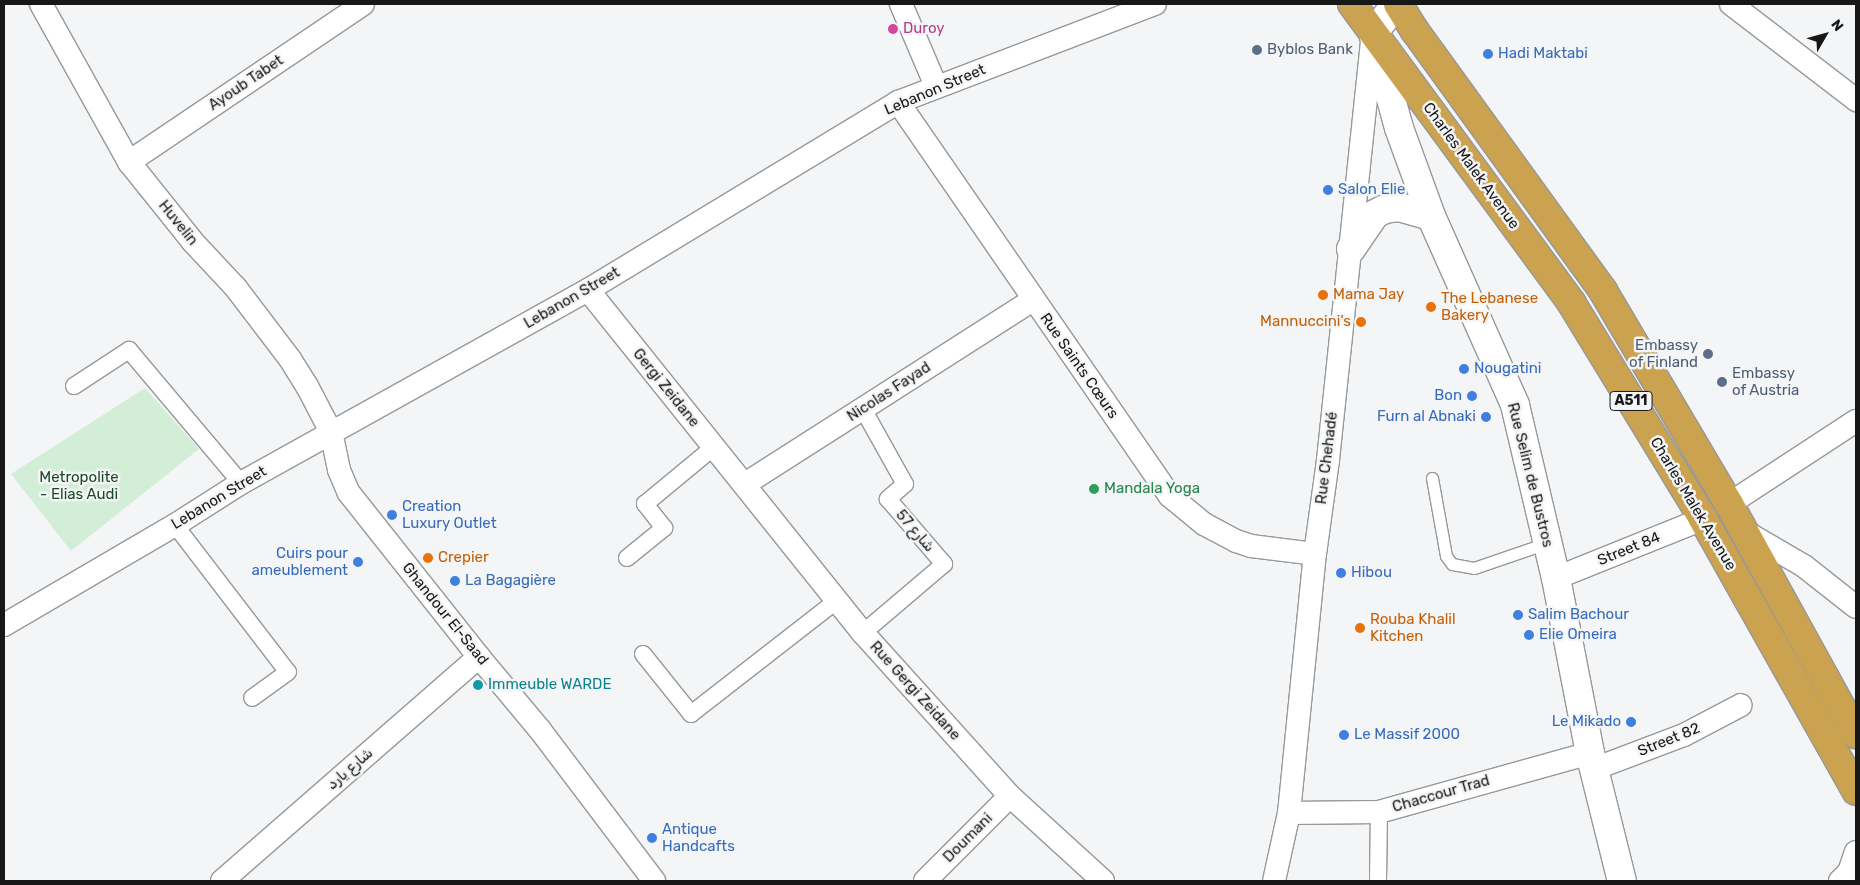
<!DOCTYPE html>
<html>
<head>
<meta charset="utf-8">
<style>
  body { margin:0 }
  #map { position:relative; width:1860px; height:885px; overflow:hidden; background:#f4f5f6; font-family:Rubik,"Noto Naskh Arabic",sans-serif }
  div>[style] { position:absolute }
  .green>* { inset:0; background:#d3eed6 }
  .roads { filter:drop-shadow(1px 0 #979899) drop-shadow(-1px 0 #979899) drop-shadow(0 1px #979899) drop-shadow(0 -1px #979899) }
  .service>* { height:11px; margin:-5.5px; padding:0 5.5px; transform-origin:5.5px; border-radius:5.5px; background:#fff }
  .pedestrian>* { height:16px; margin:-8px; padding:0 8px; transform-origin:8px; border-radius:8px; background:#fff }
  .minor>* { height:22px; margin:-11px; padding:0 11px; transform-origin:11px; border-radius:11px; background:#fff }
  .tertiary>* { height:28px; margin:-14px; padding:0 14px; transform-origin:14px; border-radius:14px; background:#fff }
  .trunk>* { height:28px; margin:-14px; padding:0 14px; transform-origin:14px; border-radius:14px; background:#caa250 }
  .dots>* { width:14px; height:14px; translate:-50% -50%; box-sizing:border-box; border:2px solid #f4f5f6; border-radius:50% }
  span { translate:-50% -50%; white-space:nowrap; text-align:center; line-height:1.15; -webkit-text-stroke:5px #f4f5f6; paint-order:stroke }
  .shield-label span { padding:1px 4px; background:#f4f5f6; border:1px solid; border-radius:4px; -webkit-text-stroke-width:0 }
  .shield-label { font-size:14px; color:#171718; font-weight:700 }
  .hotel-label { font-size:15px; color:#b23c85 }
  .left { translate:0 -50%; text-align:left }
  .service-label { font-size:15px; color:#4e5e75 }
  .right { translate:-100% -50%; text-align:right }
  .shop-label { font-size:15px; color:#366cbe }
  .street-label { font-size:15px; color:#171718 }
  .food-label { font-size:15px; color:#c56008 }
  .park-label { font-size:15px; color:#1a4b26 }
  .leisure-label { font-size:15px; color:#27864d }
  .culture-label { font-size:15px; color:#0d838f }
  .frame { position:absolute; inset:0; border:5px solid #171718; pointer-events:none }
  .north { position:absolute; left:1800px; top:10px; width:50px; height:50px; -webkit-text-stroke:4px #f4f5f6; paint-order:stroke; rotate:52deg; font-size:14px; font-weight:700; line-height:20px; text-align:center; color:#171718 }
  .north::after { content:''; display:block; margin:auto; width:18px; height:22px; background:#171718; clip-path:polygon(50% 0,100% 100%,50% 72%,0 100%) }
</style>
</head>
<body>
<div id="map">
  <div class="green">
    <i style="clip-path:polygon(145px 388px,199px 449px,71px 551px,11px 474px)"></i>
  </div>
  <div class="roads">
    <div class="service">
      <i style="left:1432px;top:478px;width:79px;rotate:79.8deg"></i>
      <i style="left:1446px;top:556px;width:10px;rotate:53deg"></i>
      <i style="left:1452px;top:564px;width:22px;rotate:10deg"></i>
      <i style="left:1474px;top:568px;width:77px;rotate:-18.9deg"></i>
    </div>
    <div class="pedestrian">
      <i style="left:74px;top:386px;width:66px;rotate:-33.2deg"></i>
      <i style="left:129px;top:350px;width:174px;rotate:49.9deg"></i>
      <i style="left:863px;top:409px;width:86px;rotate:60.8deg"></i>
      <i style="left:905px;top:484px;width:23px;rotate:139deg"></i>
      <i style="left:888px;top:499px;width:86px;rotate:49.3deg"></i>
      <i style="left:944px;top:564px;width:106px;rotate:139.6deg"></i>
      <i style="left:175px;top:525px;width:185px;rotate:52.5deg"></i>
      <i style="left:288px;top:672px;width:44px;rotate:144.2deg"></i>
      <i style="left:627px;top:558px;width:48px;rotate:-39deg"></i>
      <i style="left:664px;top:528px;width:31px;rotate:-128deg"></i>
      <i style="left:645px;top:504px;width:89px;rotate:-39.6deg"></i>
      <i style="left:643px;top:654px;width:77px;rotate:51.3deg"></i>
      <i style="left:691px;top:714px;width:184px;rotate:-37.9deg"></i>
      <i style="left:1378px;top:881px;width:69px;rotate:-89.2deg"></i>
    </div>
    <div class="minor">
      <i style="left:41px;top:4px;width:181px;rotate:60.9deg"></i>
      <i style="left:129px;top:162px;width:102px;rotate:51.3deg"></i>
      <i style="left:193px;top:242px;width:63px;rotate:46.9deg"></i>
      <i style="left:236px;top:288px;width:89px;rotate:52.7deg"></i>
      <i style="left:290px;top:359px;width:32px;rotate:58deg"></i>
      <i style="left:307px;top:386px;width:52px;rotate:62.4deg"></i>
      <i style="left:331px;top:432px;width:39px;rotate:78deg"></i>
      <i style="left:339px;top:470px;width:25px;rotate:67deg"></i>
      <i style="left:349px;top:493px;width:209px;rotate:51.6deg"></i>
      <i style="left:479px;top:657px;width:95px;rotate:50.1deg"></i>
      <i style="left:540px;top:730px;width:189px;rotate:52.9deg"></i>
      <i style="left:901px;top:4px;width:89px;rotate:66.9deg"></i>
      <i style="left:1731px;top:4px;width:158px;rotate:37.5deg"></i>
      <i style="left:898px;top:102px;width:479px;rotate:55.4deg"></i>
      <i style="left:1170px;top:496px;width:44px;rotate:39.5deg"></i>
      <i style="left:1204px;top:524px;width:36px;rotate:28deg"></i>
      <i style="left:1236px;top:541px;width:16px;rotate:18deg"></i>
      <i style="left:1251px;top:546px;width:64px;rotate:7.1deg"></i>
      <i style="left:129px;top:162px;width:282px;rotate:-34deg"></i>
      <i style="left:588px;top:290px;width:440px;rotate:51.3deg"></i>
      <i style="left:863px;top:633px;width:219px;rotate:48deg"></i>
      <i style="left:1010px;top:796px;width:126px;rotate:42.4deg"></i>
      <i style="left:745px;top:484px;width:342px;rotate:-32.6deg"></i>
      <i style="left:1729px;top:504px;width:152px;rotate:-33.2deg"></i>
      <i style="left:1744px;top:531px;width:69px;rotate:30.3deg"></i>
      <i style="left:1804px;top:566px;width:66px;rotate:38.3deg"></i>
      <i style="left:1556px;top:578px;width:158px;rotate:-21.9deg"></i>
      <i style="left:4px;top:625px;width:198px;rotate:-30.3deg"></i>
      <i style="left:175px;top:525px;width:78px;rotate:-32.5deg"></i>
      <i style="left:241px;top:483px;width:397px;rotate:-29.1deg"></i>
      <i style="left:588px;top:290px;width:363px;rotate:-31.2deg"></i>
      <i style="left:898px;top:102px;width:275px;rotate:-20.9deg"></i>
      <i style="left:1594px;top:769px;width:96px;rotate:-20.7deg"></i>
      <i style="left:1684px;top:735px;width:64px;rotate:-27.8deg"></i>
      <i style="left:1289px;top:813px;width:90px;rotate:-0.6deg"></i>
      <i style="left:1379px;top:812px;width:219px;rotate:-15.6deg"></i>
      <i style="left:222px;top:881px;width:341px;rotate:-41.1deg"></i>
      <i style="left:925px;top:881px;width:120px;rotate:-45deg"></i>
      <i style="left:1274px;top:881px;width:70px;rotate:-77.6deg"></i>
      <i style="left:1289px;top:813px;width:260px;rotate:-84.3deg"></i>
      <i style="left:1315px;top:554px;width:95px;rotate:-82.1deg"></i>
      <i style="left:1328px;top:460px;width:423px;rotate:-84deg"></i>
      <i style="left:1840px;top:881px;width:13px;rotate:-45deg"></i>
      <i style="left:1849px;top:872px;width:21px;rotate:-71deg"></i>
    </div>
    <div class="tertiary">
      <i style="left:1396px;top:4px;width:37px;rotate:128deg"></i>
      <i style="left:1373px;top:33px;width:98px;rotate:74.7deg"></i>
      <i style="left:1399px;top:128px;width:94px;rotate:70deg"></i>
      <i style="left:1431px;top:216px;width:207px;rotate:66deg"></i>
      <i style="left:1515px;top:405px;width:178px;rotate:76.7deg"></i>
      <i style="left:1556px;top:578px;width:178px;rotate:79deg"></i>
      <i style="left:1590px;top:753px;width:132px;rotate:76deg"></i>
      <i style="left:1351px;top:249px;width:42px;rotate:-55.6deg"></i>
      <i style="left:1375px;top:214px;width:11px;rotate:-27deg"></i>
      <i style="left:1385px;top:209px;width:14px;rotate:-8deg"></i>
      <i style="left:1399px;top:207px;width:33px;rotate:16deg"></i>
    </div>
    <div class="trunk">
      <i style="left:1352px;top:4px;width:372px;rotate:53.7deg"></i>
      <i style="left:1572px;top:304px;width:252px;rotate:58.6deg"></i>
      <i style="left:1703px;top:519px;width:312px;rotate:60.6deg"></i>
      <i style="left:1398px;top:4px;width:32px;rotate:58deg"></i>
      <i style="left:1415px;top:31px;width:321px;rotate:54.1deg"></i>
      <i style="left:1603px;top:291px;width:247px;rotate:59.4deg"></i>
      <i style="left:1729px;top:504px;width:263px;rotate:61.1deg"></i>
    </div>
  </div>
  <div class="dots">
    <i style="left:893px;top:29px;background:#d1479c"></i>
    <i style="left:1257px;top:50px;background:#5c6f8a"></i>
    <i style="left:1488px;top:54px;background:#3f7fe0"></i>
    <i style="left:1328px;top:190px;background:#3f7fe0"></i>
    <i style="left:1323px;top:295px;background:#e8710a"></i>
    <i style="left:1431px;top:307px;background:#e8710a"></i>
    <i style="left:1361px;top:322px;background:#e8710a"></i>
    <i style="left:1708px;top:354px;background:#5c6f8a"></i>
    <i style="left:1464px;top:369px;background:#3f7fe0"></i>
    <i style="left:1722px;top:382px;background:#5c6f8a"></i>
    <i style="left:1472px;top:396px;background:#3f7fe0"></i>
    <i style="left:1486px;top:417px;background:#3f7fe0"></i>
    <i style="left:1094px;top:489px;background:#2e9e5b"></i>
    <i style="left:392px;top:515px;background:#3f7fe0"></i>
    <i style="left:428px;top:558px;background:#e8710a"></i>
    <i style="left:358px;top:562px;background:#3f7fe0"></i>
    <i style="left:1341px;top:573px;background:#3f7fe0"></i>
    <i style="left:455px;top:581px;background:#3f7fe0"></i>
    <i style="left:1518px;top:615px;background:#3f7fe0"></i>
    <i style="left:1360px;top:628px;background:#e8710a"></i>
    <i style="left:1529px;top:635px;background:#3f7fe0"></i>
    <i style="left:478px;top:685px;background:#0f9aa8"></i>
    <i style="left:1631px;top:722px;background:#3f7fe0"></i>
    <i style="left:1344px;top:735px;background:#3f7fe0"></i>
    <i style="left:652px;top:838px;background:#3f7fe0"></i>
  </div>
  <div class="shield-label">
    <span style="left:1631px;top:401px">A511</span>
  </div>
  <div class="hotel-label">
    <span class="left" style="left:903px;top:29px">Duroy</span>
  </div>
  <div class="service-label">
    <span class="left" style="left:1267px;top:50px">Byblos Bank</span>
    <span class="right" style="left:1698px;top:354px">Embassy<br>of Finland</span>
    <span class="left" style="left:1732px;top:382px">Embassy<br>of Austria</span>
  </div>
  <div class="shop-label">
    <span class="left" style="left:1498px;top:54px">Hadi Maktabi</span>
    <span class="left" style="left:1338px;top:190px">Salon Elie</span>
    <span class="left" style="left:1474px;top:369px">Nougatini</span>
    <span class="right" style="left:1462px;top:396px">Bon</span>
    <span class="right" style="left:1476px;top:417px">Furn al Abnaki</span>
    <span class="left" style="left:402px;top:515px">Creation<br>Luxury Outlet</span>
    <span class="right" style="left:348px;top:562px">Cuirs pour<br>ameublement</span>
    <span class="left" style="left:1351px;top:573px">Hibou</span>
    <span class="left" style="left:465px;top:581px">La Bagagière</span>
    <span class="left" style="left:1528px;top:615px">Salim Bachour</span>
    <span class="left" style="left:1539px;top:635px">Elie Omeira</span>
    <span class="right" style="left:1621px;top:722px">Le Mikado</span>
    <span class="left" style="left:1354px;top:735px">Le Massif 2000</span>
    <span class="left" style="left:662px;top:838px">Antique<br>Handcafts</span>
  </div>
  <div class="street-label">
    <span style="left:246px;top:83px;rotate:-34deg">Ayoub Tabet</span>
    <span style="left:935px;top:90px;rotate:-23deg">Lebanon Street</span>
    <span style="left:1471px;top:166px;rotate:54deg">Charles Malek Avenue</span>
    <span style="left:178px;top:223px;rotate:51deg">Huvelin</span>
    <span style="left:572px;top:298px;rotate:-30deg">Lebanon Street</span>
    <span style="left:1079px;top:366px;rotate:55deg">Rue Saints Cœurs</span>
    <span style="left:666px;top:388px;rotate:51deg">Gergi Zeidane</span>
    <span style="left:889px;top:392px;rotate:-33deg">Nicolas Fayad</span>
    <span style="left:1327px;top:458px;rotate:-83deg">Rue Chehadé</span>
    <span style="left:1530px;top:475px;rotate:76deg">Rue Selim de Bustros</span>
    <span style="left:219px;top:498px;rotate:-31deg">Lebanon Street</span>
    <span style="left:1693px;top:504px;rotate:59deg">Charles Malek Avenue</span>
    <span style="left:915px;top:531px;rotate:49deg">شارع 57</span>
    <span style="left:1629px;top:549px;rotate:-22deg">Street 84</span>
    <span style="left:445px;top:614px;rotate:51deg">Ghandour El-Saad</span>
    <span style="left:915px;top:691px;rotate:48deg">Rue Gergi Zeidane</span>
    <span style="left:1669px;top:740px;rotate:-22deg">Street 82</span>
    <span style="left:350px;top:769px;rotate:-41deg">شارع يارد</span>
    <span style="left:1441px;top:794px;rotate:-16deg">Chaccour Trad</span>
    <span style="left:968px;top:838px;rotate:-45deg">Doumani</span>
  </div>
  <div class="food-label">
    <span class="left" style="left:1333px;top:295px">Mama Jay</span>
    <span class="left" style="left:1441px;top:307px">The Lebanese<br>Bakery</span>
    <span class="right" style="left:1351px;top:322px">Mannuccini's</span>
    <span class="left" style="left:438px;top:558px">Crepier</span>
    <span class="left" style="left:1370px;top:628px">Rouba Khalil<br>Kitchen</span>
  </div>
  <div class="park-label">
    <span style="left:79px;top:486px">Metropolite<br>- Elias Audi</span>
  </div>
  <div class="leisure-label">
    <span class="left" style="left:1104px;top:489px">Mandala Yoga</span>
  </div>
  <div class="culture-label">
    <span class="left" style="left:488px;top:685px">Immeuble WARDE</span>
  </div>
  <div class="frame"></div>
  <div class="north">N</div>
</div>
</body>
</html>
